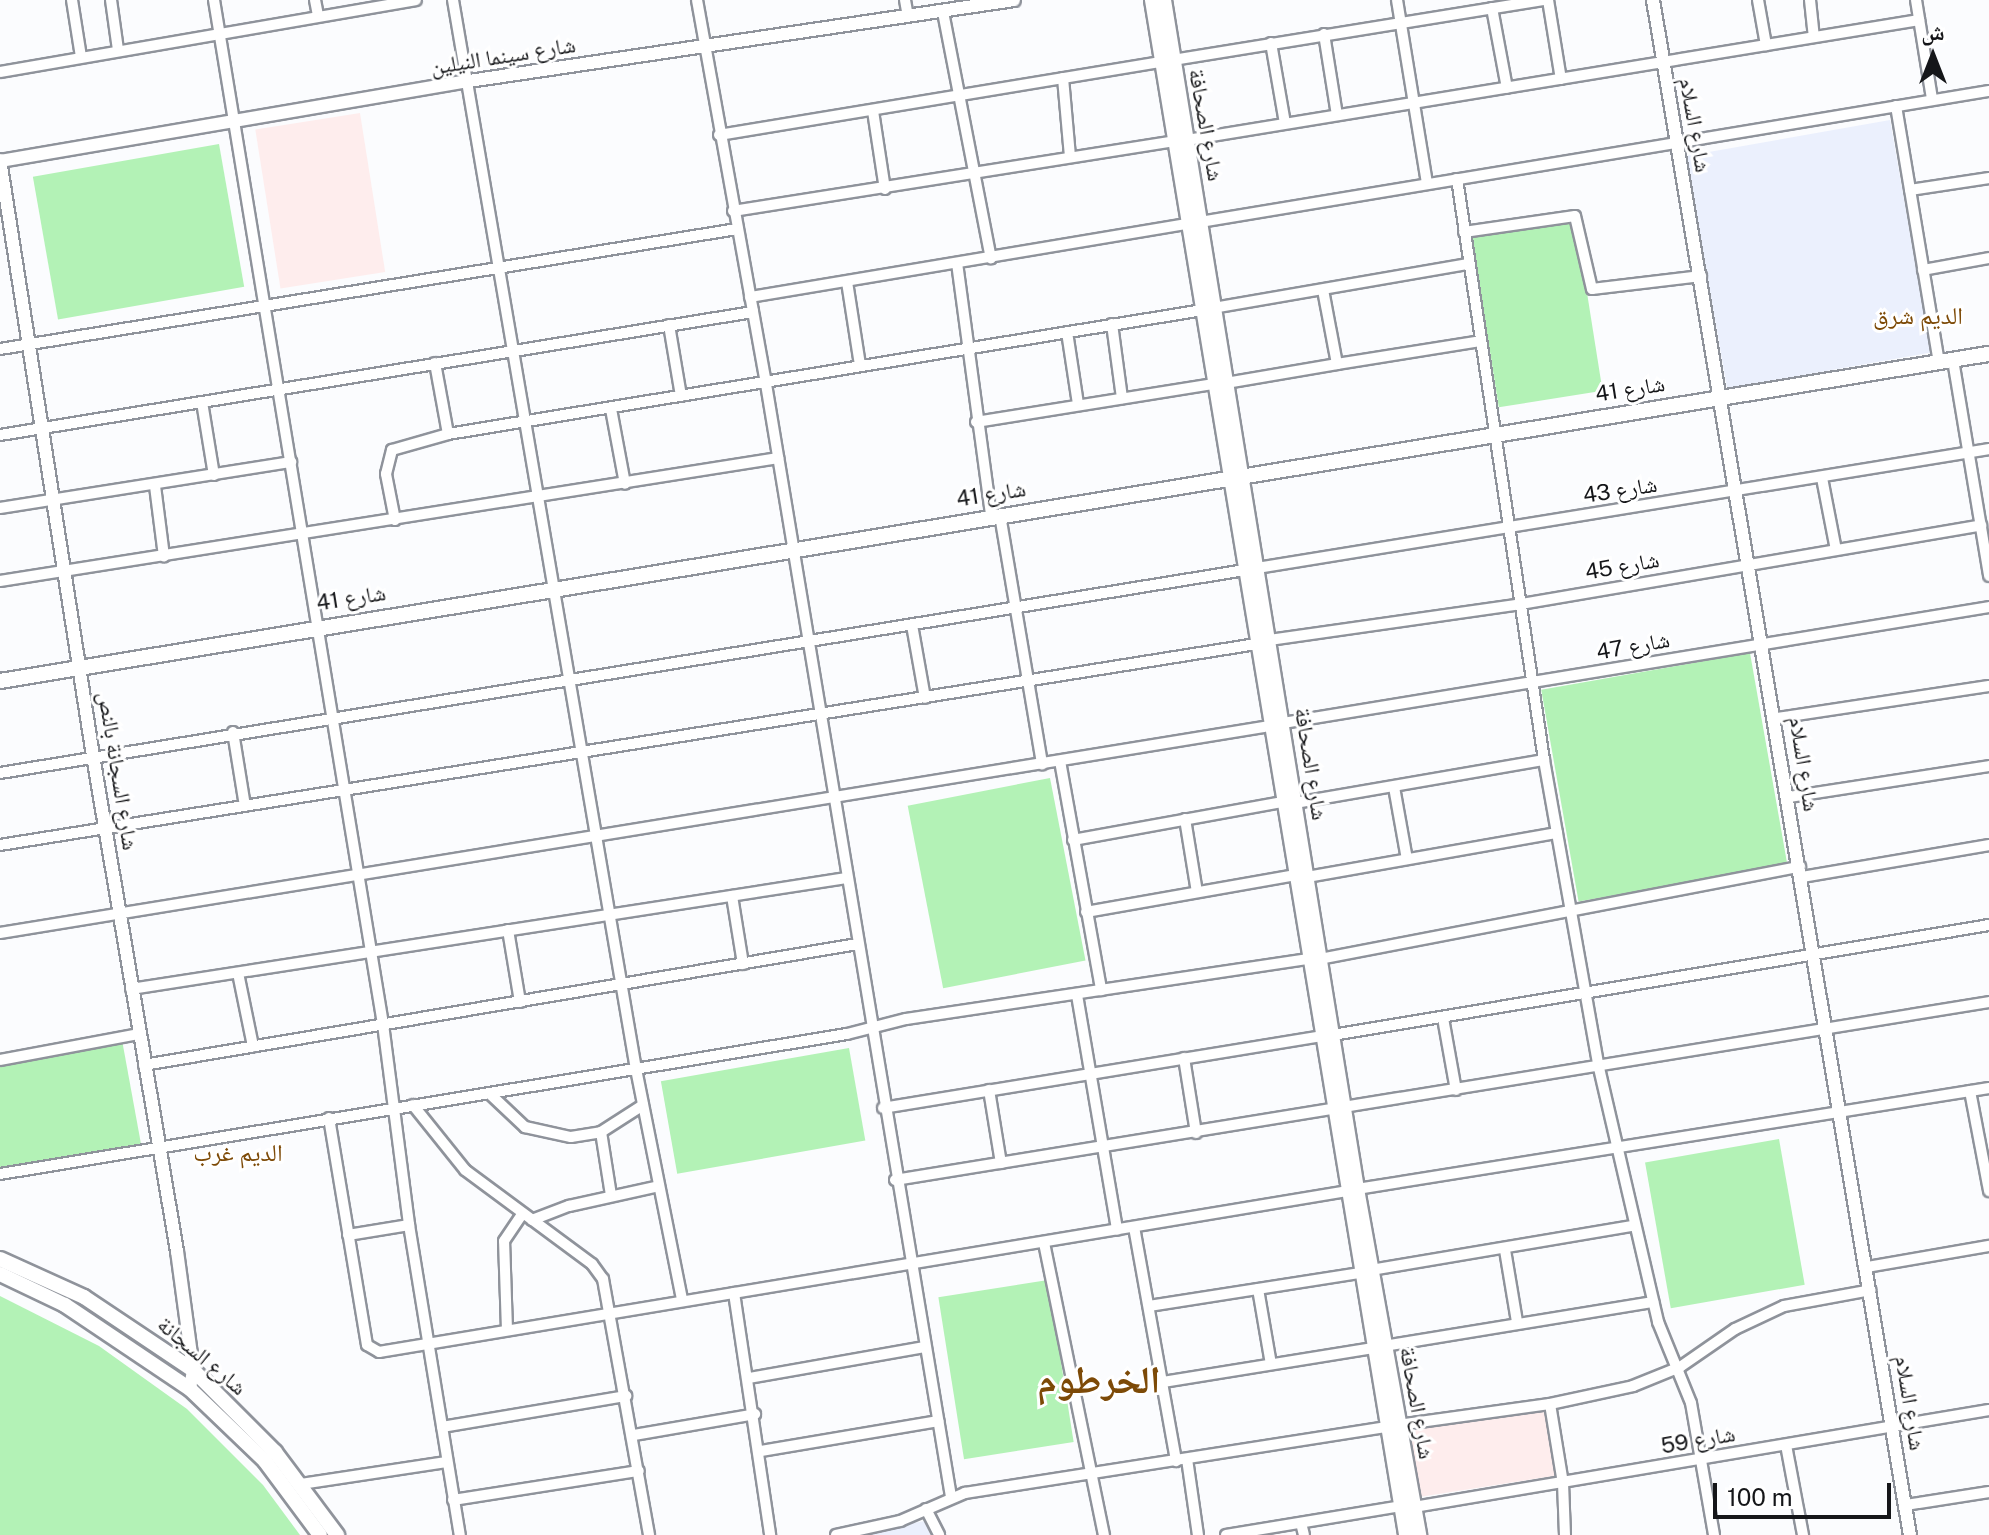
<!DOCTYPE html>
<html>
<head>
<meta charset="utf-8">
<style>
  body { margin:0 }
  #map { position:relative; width:1989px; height:1535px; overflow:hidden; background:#fbfcfe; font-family:"Public Sans","Noto Naskh Arabic",sans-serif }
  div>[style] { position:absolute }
  .built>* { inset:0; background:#ebf0fd; transform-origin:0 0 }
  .medical>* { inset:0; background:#feeded; transform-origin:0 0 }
  .green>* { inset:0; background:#b3f2b6; transform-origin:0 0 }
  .roads { filter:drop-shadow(2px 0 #8f939b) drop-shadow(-2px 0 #8f939b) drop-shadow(0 2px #8f939b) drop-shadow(0 -2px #8f939b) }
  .minor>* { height:10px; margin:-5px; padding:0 5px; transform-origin:5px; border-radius:5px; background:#fff }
  .tertiary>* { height:12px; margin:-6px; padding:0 6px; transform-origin:6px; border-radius:6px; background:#fff }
  .secondary>* { height:14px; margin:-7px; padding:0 7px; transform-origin:7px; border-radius:7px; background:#fff }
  span { translate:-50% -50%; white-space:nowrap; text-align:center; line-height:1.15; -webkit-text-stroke:6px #fff; paint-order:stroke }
  .street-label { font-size:22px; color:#151619 }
  .neighbourhood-label { font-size:24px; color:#7d4a07 }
  .town-label { font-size:38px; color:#7d4a07; font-weight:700 }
  .north { position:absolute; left:1893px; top:16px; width:80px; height:80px; -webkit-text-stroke:6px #fff; paint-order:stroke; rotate:0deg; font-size:22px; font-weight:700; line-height:32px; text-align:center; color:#151619 }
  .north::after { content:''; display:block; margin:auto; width:28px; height:36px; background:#151619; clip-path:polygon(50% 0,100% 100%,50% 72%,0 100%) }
  .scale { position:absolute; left:1713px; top:1483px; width:178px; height:36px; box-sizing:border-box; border:4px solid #151619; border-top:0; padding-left:10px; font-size:24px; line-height:28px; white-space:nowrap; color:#151619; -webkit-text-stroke:6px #fff; paint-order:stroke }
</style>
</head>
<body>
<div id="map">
  <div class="built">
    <i style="left:1890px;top:120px;width:236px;height:207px;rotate:80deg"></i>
    <i style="clip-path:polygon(937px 1519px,940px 1535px,841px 1535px)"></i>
  </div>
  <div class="medical">
    <i style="left:360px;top:113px;width:161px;height:106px;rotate:81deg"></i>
    <i style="left:1547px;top:1407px;width:69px;height:142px;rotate:81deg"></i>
  </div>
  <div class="green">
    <i style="left:219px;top:144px;width:145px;height:189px;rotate:80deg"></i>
    <i style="left:1575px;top:217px;width:176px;height:105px;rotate:81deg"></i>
    <i style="left:1750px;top:653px;width:215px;height:212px;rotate:80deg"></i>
    <i style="left:1050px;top:778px;width:186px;height:145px;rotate:79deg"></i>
    <i style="clip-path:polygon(122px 1040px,141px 1144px,0 1170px,0 1063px)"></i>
    <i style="left:849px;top:1048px;width:94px;height:191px;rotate:80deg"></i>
    <i style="left:1779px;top:1139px;width:148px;height:136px;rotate:80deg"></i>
    <i style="left:1048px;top:1280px;width:164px;height:111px;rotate:81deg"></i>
    <i style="clip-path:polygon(0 1296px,99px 1346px,187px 1409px,263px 1485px,300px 1535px,0 1535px)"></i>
  </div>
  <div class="roads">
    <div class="minor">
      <i style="left:72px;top:0;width:58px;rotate:81deg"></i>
      <i style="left:111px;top:0;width:50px;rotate:82deg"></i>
      <i style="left:214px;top:0;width:1038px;rotate:80.63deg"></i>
      <i style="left:383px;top:1024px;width:203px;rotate:82.6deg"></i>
      <i style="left:409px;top:1225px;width:314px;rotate:80.7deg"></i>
      <i style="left:315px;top:0;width:16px;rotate:79deg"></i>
      <i style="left:453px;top:0;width:1085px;rotate:80.29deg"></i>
      <i style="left:636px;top:1069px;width:235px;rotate:78.7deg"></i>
      <i style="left:697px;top:0;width:384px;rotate:79.8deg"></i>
      <i style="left:765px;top:378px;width:1134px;rotate:80.56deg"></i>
      <i style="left:905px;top:0;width:17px;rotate:80deg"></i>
      <i style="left:1397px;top:0;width:186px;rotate:80.7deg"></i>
      <i style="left:1548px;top:0;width:80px;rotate:80.7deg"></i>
      <i style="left:1758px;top:0;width:46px;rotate:79.9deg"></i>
      <i style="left:1810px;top:0;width:37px;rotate:84deg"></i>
      <i style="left:1916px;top:0;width:100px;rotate:80.8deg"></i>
      <i style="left:1492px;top:8px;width:81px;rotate:79.4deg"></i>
      <i style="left:943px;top:12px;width:251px;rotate:79deg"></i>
      <i style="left:1324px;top:34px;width:82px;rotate:80.9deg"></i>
      <i style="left:1271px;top:43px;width:81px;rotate:80.1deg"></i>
      <i style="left:1173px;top:60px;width:375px;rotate:-9.2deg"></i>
      <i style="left:0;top:72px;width:422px;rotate:-9.8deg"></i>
      <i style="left:1063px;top:78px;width:79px;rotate:84.9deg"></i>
      <i style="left:1896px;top:106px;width:261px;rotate:80.5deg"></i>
      <i style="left:873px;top:111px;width:79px;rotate:81.3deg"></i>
      <i style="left:719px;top:135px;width:448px;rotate:-9.4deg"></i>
      <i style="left:1187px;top:140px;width:742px;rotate:-9.31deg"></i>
      <i style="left:1457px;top:179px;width:587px;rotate:81.48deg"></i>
      <i style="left:1544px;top:760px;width:313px;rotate:79.9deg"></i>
      <i style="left:1599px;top:1068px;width:261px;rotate:76.9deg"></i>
      <i style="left:1658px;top:1322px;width:87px;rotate:67.8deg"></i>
      <i style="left:1691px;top:1403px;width:134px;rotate:80.1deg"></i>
      <i style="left:1910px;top:190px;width:80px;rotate:-8.6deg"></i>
      <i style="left:733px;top:211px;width:447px;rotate:-9deg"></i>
      <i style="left:1200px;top:222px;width:800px;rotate:-9.43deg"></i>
      <i style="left:1464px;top:232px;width:112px;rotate:-8.2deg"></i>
      <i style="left:1575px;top:216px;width:75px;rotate:76.9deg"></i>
      <i style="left:1592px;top:289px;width:110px;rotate:-6.8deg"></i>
      <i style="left:957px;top:263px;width:255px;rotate:82.3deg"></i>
      <i style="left:1923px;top:270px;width:67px;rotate:-10.3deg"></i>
      <i style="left:847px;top:282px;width:84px;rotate:81.1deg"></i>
      <i style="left:750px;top:297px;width:444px;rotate:-9.5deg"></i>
      <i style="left:1213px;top:308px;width:260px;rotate:-9.8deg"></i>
      <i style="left:1112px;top:324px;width:75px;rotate:82.3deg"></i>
      <i style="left:669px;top:325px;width:72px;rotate:80.4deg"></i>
      <i style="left:1067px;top:332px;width:73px;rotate:81.3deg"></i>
      <i style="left:0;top:349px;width:747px;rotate:-9.25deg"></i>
      <i style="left:1953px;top:360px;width:219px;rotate:80.5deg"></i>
      <i style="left:435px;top:363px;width:72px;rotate:79.6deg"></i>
      <i style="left:1337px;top:364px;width:145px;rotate:-9.1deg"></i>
      <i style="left:1226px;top:383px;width:113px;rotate:-9.7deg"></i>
      <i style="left:1337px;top:364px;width:75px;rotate:-100.7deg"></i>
      <i style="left:202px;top:402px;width:74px;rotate:80.7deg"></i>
      <i style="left:611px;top:409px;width:76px;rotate:79.4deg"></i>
      <i style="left:976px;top:422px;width:241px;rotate:-9.1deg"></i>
      <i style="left:0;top:435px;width:763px;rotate:-9.28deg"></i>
      <i style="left:1822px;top:478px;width:73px;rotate:79deg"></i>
      <i style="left:155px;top:486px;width:71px;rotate:82.7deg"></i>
      <i style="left:0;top:508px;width:295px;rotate:-9deg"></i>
      <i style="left:1000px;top:515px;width:253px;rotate:80.4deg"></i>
      <i style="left:395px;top:520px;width:47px;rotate:-101.1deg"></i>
      <i style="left:386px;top:474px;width:25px;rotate:-76deg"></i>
      <i style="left:392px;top:450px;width:58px;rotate:-15.9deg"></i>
      <i style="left:448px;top:434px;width:765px;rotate:-9.33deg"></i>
      <i style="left:1257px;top:568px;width:742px;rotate:-9.23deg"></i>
      <i style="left:0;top:581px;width:788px;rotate:-8.98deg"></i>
      <i style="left:912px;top:625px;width:74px;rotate:79.9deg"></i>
      <i style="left:1269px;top:640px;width:255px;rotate:-8.1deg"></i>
      <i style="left:1521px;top:604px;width:467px;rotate:-9.7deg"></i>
      <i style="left:1777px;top:718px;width:214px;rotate:-8.6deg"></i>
      <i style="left:1283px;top:723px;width:715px;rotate:-9.33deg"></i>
      <i style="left:233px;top:732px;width:75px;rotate:80.8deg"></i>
      <i style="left:1060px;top:761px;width:233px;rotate:79.8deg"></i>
      <i style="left:0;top:773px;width:1261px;rotate:-9.26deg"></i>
      <i style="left:1394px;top:787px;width:73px;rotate:79.8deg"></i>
      <i style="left:1789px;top:797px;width:202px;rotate:-8.8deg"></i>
      <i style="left:1295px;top:803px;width:253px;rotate:-9.8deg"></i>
      <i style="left:1185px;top:819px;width:74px;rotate:80.7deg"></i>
      <i style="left:1073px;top:840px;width:212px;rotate:-10.3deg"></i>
      <i style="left:0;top:845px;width:1272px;rotate:-9.09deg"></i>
      <i style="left:1307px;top:877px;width:254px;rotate:-10deg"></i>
      <i style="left:1802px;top:877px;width:190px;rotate:-9.7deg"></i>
      <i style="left:732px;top:896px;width:69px;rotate:80.8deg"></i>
      <i style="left:1086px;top:912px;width:213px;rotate:-10deg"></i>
      <i style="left:508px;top:930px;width:73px;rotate:80.5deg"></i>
      <i style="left:0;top:933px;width:1287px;rotate:-9.26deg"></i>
      <i style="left:1320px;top:959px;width:489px;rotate:-10.9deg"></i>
      <i style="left:238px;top:973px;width:75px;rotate:78.4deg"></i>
      <i style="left:131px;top:989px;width:724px;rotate:-8.82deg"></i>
      <i style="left:1077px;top:995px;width:238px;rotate:80.3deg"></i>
      <i style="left:1443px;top:1018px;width:73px;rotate:79.8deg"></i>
      <i style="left:1333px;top:1035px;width:665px;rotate:-9.52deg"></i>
      <i style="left:1184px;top:1058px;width:76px;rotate:80.9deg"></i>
      <i style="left:0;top:1060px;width:141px;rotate:-10.6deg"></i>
      <i style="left:144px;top:1065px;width:723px;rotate:-9.63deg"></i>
      <i style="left:989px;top:1090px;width:74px;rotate:80.7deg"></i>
      <i style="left:1970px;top:1091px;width:102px;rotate:79.2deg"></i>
      <i style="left:489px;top:1093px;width:50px;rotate:43.4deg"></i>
      <i style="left:525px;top:1127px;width:47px;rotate:12.3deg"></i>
      <i style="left:571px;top:1137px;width:30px;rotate:-9deg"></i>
      <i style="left:601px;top:1132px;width:50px;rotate:-32.7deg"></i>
      <i style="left:413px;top:1105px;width:83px;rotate:51.3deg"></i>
      <i style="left:465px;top:1170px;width:158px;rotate:36.5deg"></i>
      <i style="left:592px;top:1264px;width:19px;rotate:54deg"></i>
      <i style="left:603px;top:1279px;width:260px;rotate:79.8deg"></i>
      <i style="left:883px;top:1108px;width:444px;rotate:-9.3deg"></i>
      <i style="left:329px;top:1118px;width:230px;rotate:80.5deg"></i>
      <i style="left:367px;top:1345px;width:14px;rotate:30deg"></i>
      <i style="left:379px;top:1352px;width:981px;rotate:-9.44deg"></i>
      <i style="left:601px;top:1132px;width:64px;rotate:81deg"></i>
      <i style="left:0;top:1174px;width:858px;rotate:-9.39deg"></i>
      <i style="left:847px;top:1034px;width:61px;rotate:-14.3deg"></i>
      <i style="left:906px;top:1019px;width:407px;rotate:-8.5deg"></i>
      <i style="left:895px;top:1180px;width:1108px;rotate:-9.24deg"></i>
      <i style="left:1357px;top:1189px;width:640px;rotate:-9.08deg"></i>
      <i style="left:532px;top:1220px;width:40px;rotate:-21deg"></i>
      <i style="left:569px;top:1206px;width:92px;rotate:-12.5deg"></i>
      <i style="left:1134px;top:1227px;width:238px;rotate:79.8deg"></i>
      <i style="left:348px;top:1235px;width:62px;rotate:-9.3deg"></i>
      <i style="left:1044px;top:1243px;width:298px;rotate:78.4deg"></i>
      <i style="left:1505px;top:1250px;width:73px;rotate:80.5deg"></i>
      <i style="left:1867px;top:1267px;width:124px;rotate:-9.8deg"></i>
      <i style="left:1371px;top:1270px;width:265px;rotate:-9.6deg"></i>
      <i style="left:1258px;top:1289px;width:76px;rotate:80.2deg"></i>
      <i style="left:734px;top:1293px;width:245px;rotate:81.5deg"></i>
      <i style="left:1149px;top:1306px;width:214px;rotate:-8.9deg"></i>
      <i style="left:507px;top:1330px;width:89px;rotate:-91.9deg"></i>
      <i style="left:504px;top:1241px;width:32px;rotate:-56deg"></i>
      <i style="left:1384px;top:1346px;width:273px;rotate:-9.3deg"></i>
      <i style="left:749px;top:1378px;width:179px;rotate:-10deg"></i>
      <i style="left:1163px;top:1382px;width:213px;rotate:-9.2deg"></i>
      <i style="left:1550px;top:1404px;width:80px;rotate:80.7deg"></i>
      <i style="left:1563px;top:1483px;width:52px;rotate:87.8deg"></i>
      <i style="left:1398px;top:1425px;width:153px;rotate:-7.9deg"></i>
      <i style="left:1550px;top:1404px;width:85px;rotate:-12.2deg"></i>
      <i style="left:1633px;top:1386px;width:51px;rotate:-22deg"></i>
      <i style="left:1680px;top:1367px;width:67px;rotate:-34.6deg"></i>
      <i style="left:1735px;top:1329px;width:54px;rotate:-25.1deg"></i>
      <i style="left:1784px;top:1306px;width:88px;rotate:-10.4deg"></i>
      <i style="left:442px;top:1427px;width:187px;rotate:-9.6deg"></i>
      <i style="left:634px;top:1435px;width:123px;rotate:-9.8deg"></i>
      <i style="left:1786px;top:1445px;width:92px;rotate:79.3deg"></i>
      <i style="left:761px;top:1451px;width:180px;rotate:-9.6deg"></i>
      <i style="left:1187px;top:1459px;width:77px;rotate:81.8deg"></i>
      <i style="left:301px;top:1484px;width:147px;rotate:-8.6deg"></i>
      <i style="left:453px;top:1500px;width:188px;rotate:-8.9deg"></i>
      <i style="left:1906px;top:1505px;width:84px;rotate:-8.9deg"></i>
      <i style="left:1414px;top:1507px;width:583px;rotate:-9.58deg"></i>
      <i style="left:926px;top:1509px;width:29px;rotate:63deg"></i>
      <i style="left:1301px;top:1523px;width:12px;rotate:76deg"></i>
      <i style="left:836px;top:1535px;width:66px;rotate:-12.3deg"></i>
      <i style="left:900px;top:1521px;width:71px;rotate:-23.3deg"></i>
      <i style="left:965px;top:1493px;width:427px;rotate:-8.9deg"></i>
      <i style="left:1226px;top:1535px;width:177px;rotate:-9.4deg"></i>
    </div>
    <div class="tertiary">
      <i style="left:1653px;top:0;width:1556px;rotate:80.5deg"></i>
      <i style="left:0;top:160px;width:603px;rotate:81.13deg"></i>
      <i style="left:93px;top:756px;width:502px;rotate:80.37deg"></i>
      <i style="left:177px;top:1251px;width:120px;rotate:82.3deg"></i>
      <i style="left:193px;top:1370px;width:19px;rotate:99deg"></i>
      <i style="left:0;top:161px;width:476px;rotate:-9.7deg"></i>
      <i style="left:469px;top:81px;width:551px;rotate:-8.45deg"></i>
    </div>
    <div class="secondary">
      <i style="left:1152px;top:0;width:1556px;rotate:80.6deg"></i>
      <i style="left:1164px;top:0;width:1205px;rotate:80.78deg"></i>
      <i style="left:1357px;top:1189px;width:352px;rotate:79.8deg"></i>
      <i style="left:0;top:681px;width:2016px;rotate:-9.34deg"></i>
      <i style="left:0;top:1259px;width:92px;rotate:24.3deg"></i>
      <i style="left:84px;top:1297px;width:131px;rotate:33.8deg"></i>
      <i style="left:193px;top:1370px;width:116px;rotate:45deg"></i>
      <i style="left:275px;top:1452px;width:104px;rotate:53.2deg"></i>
      <i style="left:0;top:1274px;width:72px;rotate:25.5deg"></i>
      <i style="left:65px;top:1305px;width:151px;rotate:33.9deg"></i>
      <i style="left:190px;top:1389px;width:104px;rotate:43.8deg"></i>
      <i style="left:265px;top:1461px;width:92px;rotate:53.4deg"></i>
    </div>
  </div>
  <div class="street-label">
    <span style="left:503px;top:56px;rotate:-9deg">شارع سينما النيلين</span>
    <span style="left:1206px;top:125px;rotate:80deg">شارع الصحافة</span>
    <span style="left:1695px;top:125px;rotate:80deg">شارع السلام</span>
    <span style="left:1630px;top:389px;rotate:-9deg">شارع 41</span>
    <span style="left:1620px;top:490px;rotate:-9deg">شارع 43</span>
    <span style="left:991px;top:494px;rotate:-9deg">شارع 41</span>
    <span style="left:1622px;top:566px;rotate:-10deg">شارع 45</span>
    <span style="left:351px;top:598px;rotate:-9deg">شارع 41</span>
    <span style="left:1633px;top:646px;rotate:-10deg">شارع 47</span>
    <span style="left:1311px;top:764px;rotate:81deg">شارع الصحافة</span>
    <span style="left:1804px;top:764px;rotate:81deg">شارع السلام</span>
    <span style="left:118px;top:771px;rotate:81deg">شارع السجانة بالنص</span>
    <span style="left:202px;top:1356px;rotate:40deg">شارع السجانة</span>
    <span style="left:1417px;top:1403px;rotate:80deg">شارع الصحافة</span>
    <span style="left:1910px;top:1403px;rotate:81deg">شارع السلام</span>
    <span style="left:1698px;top:1440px;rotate:-10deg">شارع 59</span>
  </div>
  <div class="neighbourhood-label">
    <span style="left:1918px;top:316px">الديم شرق</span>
    <span style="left:238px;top:1153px">الديم غرب</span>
  </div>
  <div class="town-label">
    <span style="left:1099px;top:1380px">الخرطوم</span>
  </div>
  <div class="north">ش</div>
  <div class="scale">100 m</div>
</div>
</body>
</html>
